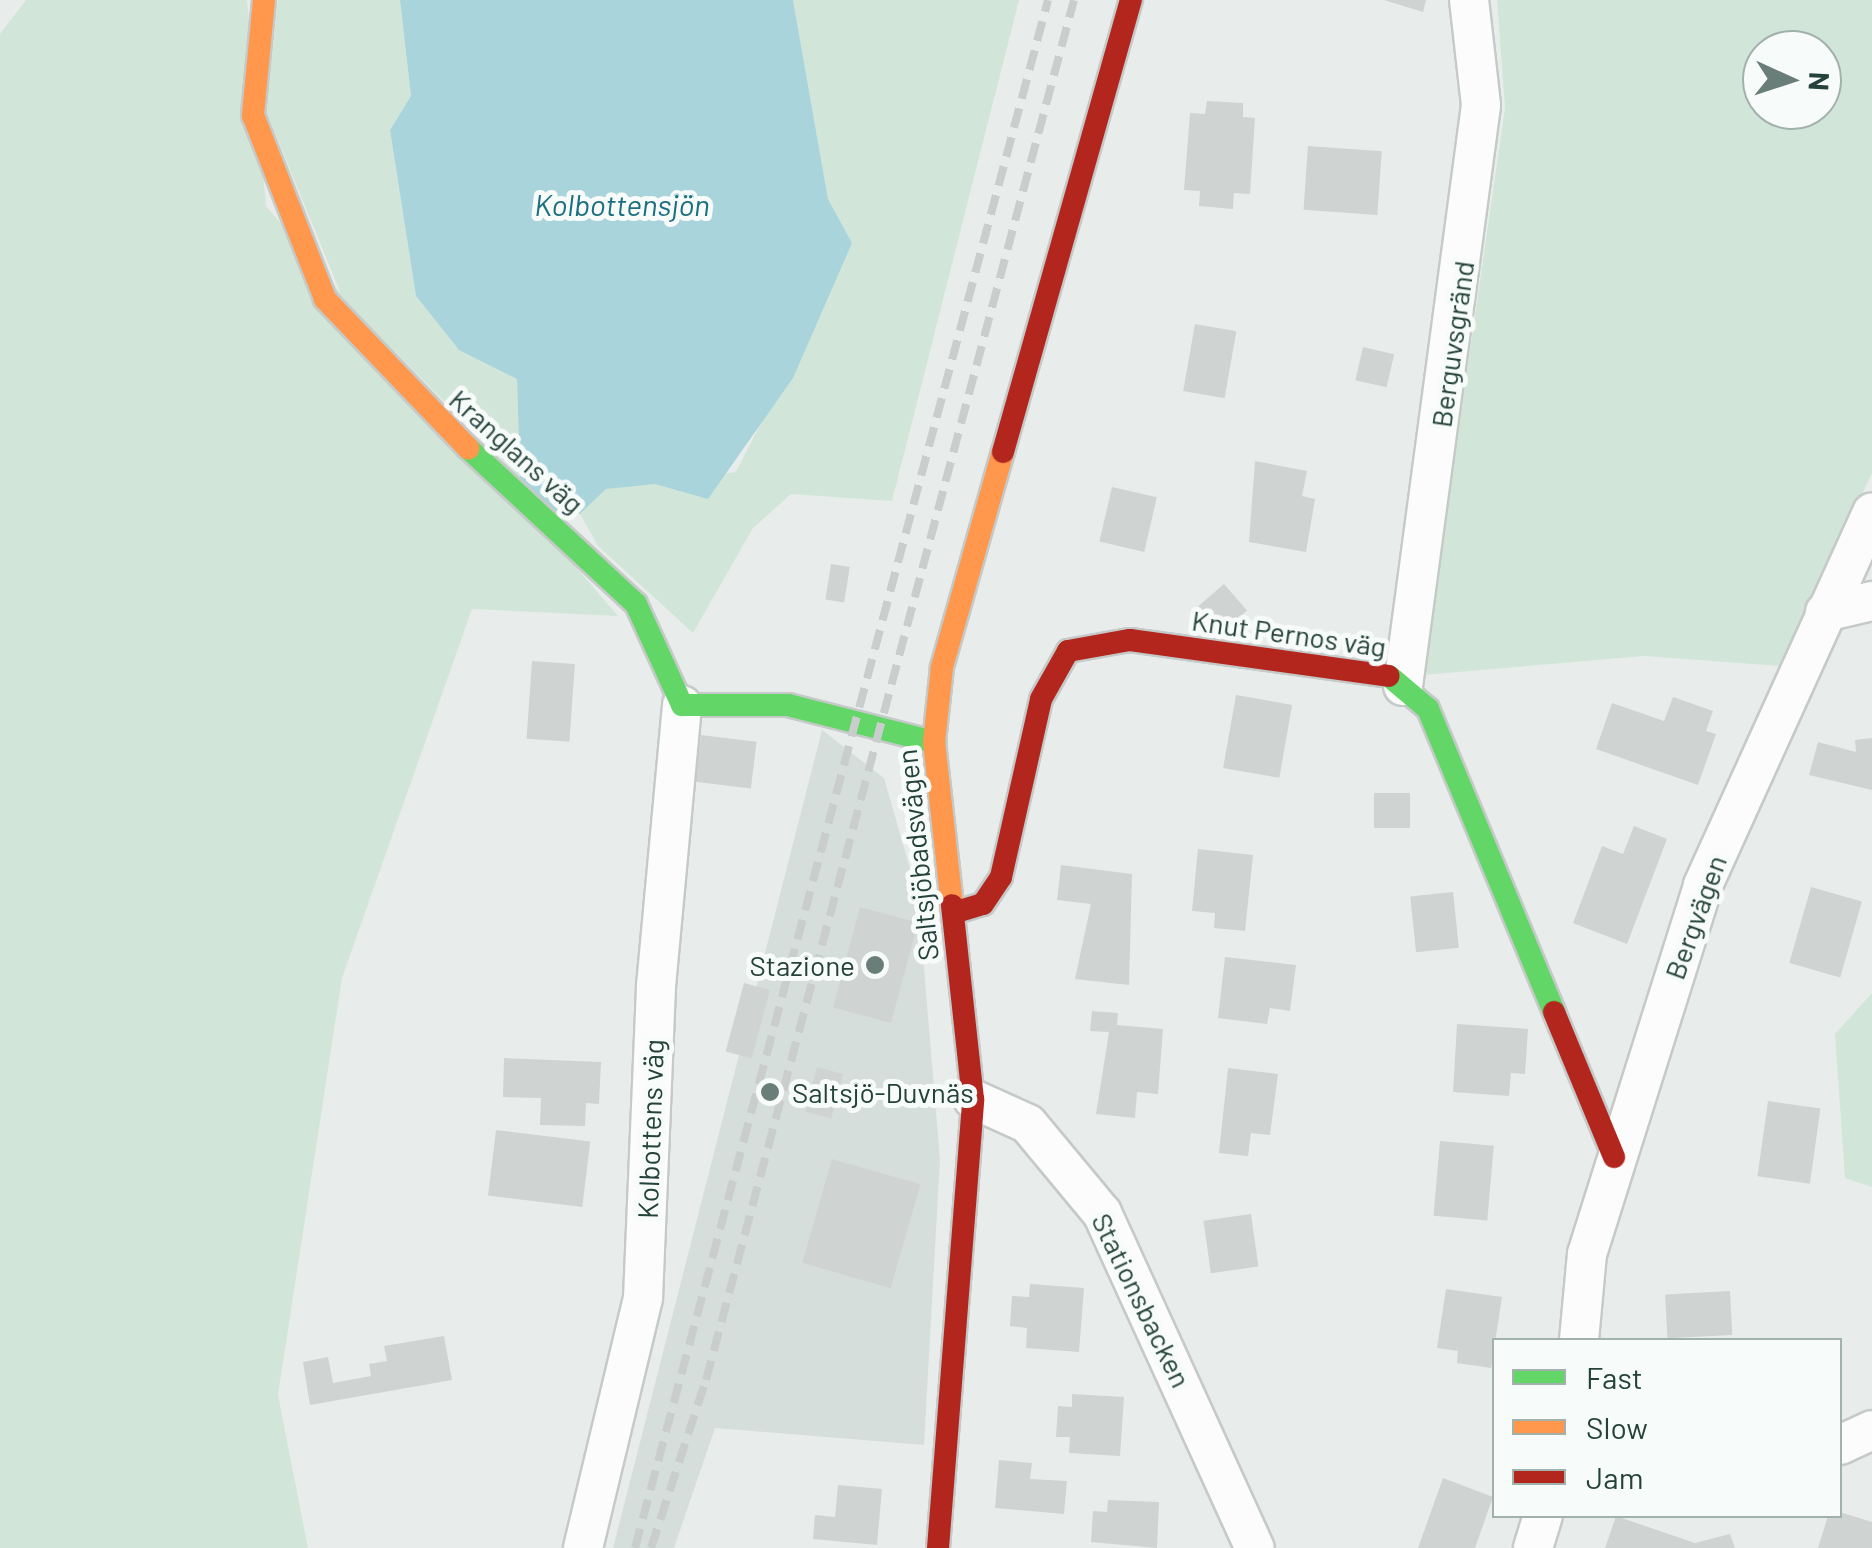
<!DOCTYPE html>
<html>
<head>
<meta charset="utf-8">
<style>
  body { margin:0 }
  #map { position:relative; width:1872px; height:1548px; overflow:hidden; background:#e8edeb; font-family:Barlow,sans-serif }
  div>[style] { position:absolute }
  .built>* { inset:0; background:#d6dedb }
  .green>* { inset:0; background:#d1e6d8 }
  .water>* { inset:0; background:#a9d4db }
  .building>* { inset:0; background:#cfd4d2; transform-origin:0 0 }
  .roads { filter:drop-shadow(2px 0 #c5cac8) drop-shadow(-2px 0 #c5cac8) drop-shadow(0 2px #c5cac8) drop-shadow(0 -2px #c5cac8) }
  .street>* { height:38px; margin:-19px; padding:0 19px; transform-origin:19px; border-radius:19px; background:#fcfcfc }
  .fast>* { height:22px; margin:-11px; padding:0 11px; transform-origin:11px; border-radius:11px; background:#63d668 }
  .slow>* { height:22px; margin:-11px; padding:0 11px; transform-origin:11px; border-radius:11px; background:#ff974d }
  .jam>* { height:22px; margin:-11px; padding:0 11px; transform-origin:11px; border-radius:11px; background:#b3261e }
  .rail>* { height:8px; margin-top:-4px; transform-origin:0; background:repeating-linear-gradient(90deg,#c9cdcc 0 20px,transparent 0 30px) }
  .dots>* { width:28px; height:28px; translate:-50% -50%; box-sizing:border-box; border:5px solid #f7fbf9; border-radius:50% }
  span { translate:-50% -50%; white-space:nowrap; text-align:center; line-height:1.15; -webkit-text-stroke:10px #f7fbf9; paint-order:stroke }
  .street-label { font-size:28px; color:#24423a }
  .poi-label { font-size:28px; color:#24423a }
  .right { translate:-100% -50%; text-align:right }
  .left { translate:0 -50%; text-align:left }
  .water-label { font-size:30px; color:#1c6f80; font-style:italic }
  .legend { position:absolute; left:1492px; top:1338px; width:350px; height:180px; box-sizing:border-box; background:#f7fbf9; border:2px solid #a3b1ad; margin:0; padding:12px 18px; list-style:none; font-size:30px; color:#24423a }
  .legend li { display:flex; align-items:center; gap:20px; height:50px }
  .legend b { width:50px; border:2px solid #a3b1ad }
  .north { position:absolute; left:1742px; top:30px; width:100px; height:100px; box-sizing:border-box; background:#f7fbf9; border:2px solid #a3b1ad; border-radius:50%; rotate:93deg; font-size:28px; font-weight:700; line-height:40px; text-align:center; color:#24423a }
  .north::after { content:''; display:block; margin:auto; width:35px; height:45px; background:#697e78; clip-path:polygon(50% 0,100% 100%,50% 72%,0 100%) }
</style>
</head>
<body>
<div id="map">
  <div class="built">
    <i style="clip-path:polygon(822px 730px,884px 778px,918px 896px,940px 1160px,924px 1445px,715px 1428px,674px 1548px,613px 1548px)"></i>
  </div>
  <div class="green">
    <i style="clip-path:polygon(26px 0,247px 0,266px 206px,618px 616px,472px 609px,342px 978px,278px 1395px,308px 1548px,0 1548px,0 34px)"></i>
    <i style="clip-path:polygon(278px 0,400px 0,411px 96px,390px 130px,416px 296px,456px 346px,517px 379px,520px 478px,343px 299px,266px 111px)"></i>
    <i style="clip-path:polygon(793px 0,1019px 0,892px 501px,791px 494px,753px 528px,693px 633px,598px 546px,580px 514px,606px 489px,736px 472px,852px 243px,828px 199px)"></i>
    <i style="clip-path:polygon(evenodd,1497px 0,1872px 0,1872px 473px,1781px 666px,1644px 656px,1423px 675px,1505px 108px,1497px 0,1762px 50px,1822px 50px,1822px 110px,1762px 110px,1762px 50px)"></i>
    <i style="clip-path:polygon(1872px 993px,1872px 1187px,1845px 1178px,1835px 1034px)"></i>
  </div>
  <div class="water">
    <i style="clip-path:polygon(400px 0,793px 0,828px 199px,852px 243px,793px 378px,708px 499px,655px 484px,606px 489px,580px 514px,555px 511px,520px 478px,517px 379px,459px 350px,416px 296px,390px 130px,411px 96px)"></i>
  </div>
  <div class="building">
    <i style="clip-path:polygon(1384px 0,1426px 0,1423px 12px)"></i>
    <i style="clip-path:polygon(1207px 101px,1243px 103px,1243px 117px,1255px 118px,1250px 194px,1234px 193px,1233px 209px,1199px 206px,1200px 191px,1184px 190px,1190px 113px,1205px 114px)"></i>
    <i style="left:1308px;top:146px;width:74px;height:64px;rotate:4deg"></i>
    <i style="left:1195px;top:324px;width:42px;height:68px;rotate:10deg"></i>
    <i style="left:1363px;top:347px;width:32px;height:34px;rotate:13deg"></i>
    <i style="clip-path:polygon(1255px 461px,1307px 471px,1302px 496px,1315px 499px,1306px 552px,1249px 542px)"></i>
    <i style="left:1112px;top:487px;width:46px;height:56px;rotate:13deg"></i>
    <i style="left:831px;top:564px;width:19px;height:36px;rotate:9deg"></i>
    <i style="left:1224px;top:584px;width:35px;height:34px;rotate:49deg"></i>
    <i style="left:532px;top:661px;width:43px;height:78px;rotate:4deg"></i>
    <i style="left:1236px;top:695px;width:57px;height:74px;rotate:10deg"></i>
    <i style="clip-path:polygon(1673px 697px,1713px 711px,1706px 731px,1716px 734px,1698px 785px,1596px 749px,1612px 703px,1664px 721px)"></i>
    <i style="left:701px;top:735px;width:56px;height:47px;rotate:7deg"></i>
    <i style="clip-path:polygon(1872px 738px,1872px 790px,1809px 775px,1818px 742px,1856px 752px,1855px 740px)"></i>
    <i style="left:1374px;top:793px;width:36px;height:35px"></i>
    <i style="clip-path:polygon(1634px 826px,1667px 839px,1627px 944px,1573px 923px,1602px 846px,1623px 854px)"></i>
    <i style="clip-path:polygon(1198px 849px,1253px 855px,1245px 931px,1214px 928px,1215px 913px,1192px 911px)"></i>
    <i style="clip-path:polygon(1061px 865px,1132px 874px,1129px 985px,1075px 979px,1091px 904px,1057px 900px)"></i>
    <i style="left:1811px;top:887px;width:53px;height:79px;rotate:16deg"></i>
    <i style="left:1453px;top:892px;width:56px;height:43px;rotate:84deg"></i>
    <i style="left:860px;top:907px;width:60px;height:104px;rotate:15deg"></i>
    <i style="clip-path:polygon(1225px 957px,1296px 965px,1290px 1011px,1270px 1008px,1267px 1024px,1218px 1018px)"></i>
    <i style="left:744px;top:983px;width:27px;height:71px;rotate:15deg"></i>
    <i style="clip-path:polygon(1092px 1011px,1118px 1013px,1117px 1025px,1163px 1029px,1158px 1094px,1137px 1092px,1135px 1118px,1096px 1114px,1109px 1032px,1090px 1031px)"></i>
    <i style="clip-path:polygon(1457px 1024px,1528px 1029px,1525px 1074px,1511px 1073px,1509px 1096px,1453px 1092px)"></i>
    <i style="clip-path:polygon(504px 1058px,601px 1062px,599px 1104px,586px 1103px,585px 1126px,540px 1125px,541px 1098px,503px 1097px)"></i>
    <i style="left:817px;top:1067px;width:27px;height:46px;rotate:15deg"></i>
    <i style="clip-path:polygon(1228px 1068px,1278px 1074px,1270px 1135px,1251px 1133px,1248px 1156px,1219px 1153px)"></i>
    <i style="left:1768px;top:1101px;width:53px;height:76px;rotate:8deg"></i>
    <i style="left:496px;top:1130px;width:95px;height:66px;rotate:7deg"></i>
    <i style="left:1440px;top:1141px;width:54px;height:75px;rotate:5deg"></i>
    <i style="left:832px;top:1159px;width:92px;height:108px;rotate:16deg"></i>
    <i style="left:1251px;top:1214px;width:53px;height:48px;rotate:82deg"></i>
    <i style="clip-path:polygon(1030px 1284px,1084px 1288px,1079px 1352px,1026px 1348px,1027px 1328px,1010px 1326px,1012px 1296px,1029px 1297px)"></i>
    <i style="clip-path:polygon(1446px 1289px,1502px 1297px,1491px 1368px,1457px 1363px,1458px 1351px,1437px 1348px)"></i>
    <i style="left:1730px;top:1291px;width:44px;height:65px;rotate:87deg"></i>
    <i style="clip-path:polygon(444px 1336px,452px 1380px,310px 1405px,303px 1362px,328px 1357px,333px 1383px,371px 1376px,369px 1364px,387px 1361px,384px 1346px)"></i>
    <i style="clip-path:polygon(1072px 1394px,1124px 1397px,1120px 1456px,1069px 1453px,1070px 1437px,1056px 1437px,1058px 1406px,1072px 1407px)"></i>
    <i style="clip-path:polygon(999px 1460px,1032px 1463px,1030px 1479px,1067px 1481px,1064px 1514px,995px 1508px)"></i>
    <i style="clip-path:polygon(1443px 1478px,1493px 1497px,1475px 1548px,1418px 1548px)"></i>
    <i style="clip-path:polygon(838px 1485px,882px 1489px,877px 1545px,813px 1539px,815px 1515px,835px 1517px)"></i>
    <i style="clip-path:polygon(1108px 1500px,1159px 1502px,1157px 1548px,1091px 1542px,1093px 1511px,1107px 1512px)"></i>
    <i style="clip-path:polygon(1840px 1512px,1872px 1522px,1872px 1548px,1818px 1548px,1828px 1516px)"></i>
    <i style="clip-path:polygon(1616px 1516px,1695px 1543px,1730px 1534px,1735px 1548px,1605px 1548px)"></i>
  </div>
  <div class="roads">
    <div class="street">
      <i style="left:1825px;top:612px;width:48px;rotate:-13.2deg"></i>
      <i style="left:1403px;top:686px;width:586px;rotate:-82.35deg"></i>
      <i style="left:1481px;top:105px;width:106px;rotate:-96.5deg"></i>
      <i style="left:973px;top:1099px;width:60px;rotate:24.4deg"></i>
      <i style="left:1028px;top:1124px;width:116px;rotate:50.3deg"></i>
      <i style="left:1102px;top:1213px;width:368px;rotate:65.5deg"></i>
      <i style="left:1579px;top:1340px;width:86px;rotate:-84.7deg"></i>
      <i style="left:1587px;top:1254px;width:387px;rotate:-72.5deg"></i>
      <i style="left:1703px;top:885px;width:409px;rotate:-65.6deg"></i>
      <i style="left:1840px;top:1445px;width:35px;rotate:-25deg"></i>
      <i style="left:583px;top:1548px;width:257px;rotate:-76.5deg"></i>
      <i style="left:643px;top:1298px;width:312px;rotate:-87.6deg"></i>
      <i style="left:656px;top:986px;width:282px;rotate:-84.7deg"></i>
      <i style="left:1533px;top:1548px;width:34px;rotate:-73deg"></i>
    </div>
    <div class="fast">
      <i style="left:468px;top:448px;width:229px;rotate:42.9deg"></i>
      <i style="left:636px;top:604px;width:111px;rotate:65.5deg"></i>
      <i style="left:682px;top:705px;width:106px"></i>
      <i style="left:788px;top:705px;width:151px;rotate:14.2deg"></i>
      <i style="left:1389px;top:676px;width:51px;rotate:40.2deg"></i>
      <i style="left:1428px;top:709px;width:328px;rotate:67.4deg"></i>
    </div>
    <div class="slow">
      <i style="left:264px;top:0;width:116px;rotate:95.5deg"></i>
      <i style="left:253px;top:115px;width:198px;rotate:68.6deg"></i>
      <i style="left:325px;top:299px;width:207px;rotate:46.2deg"></i>
      <i style="left:952px;top:905px;width:164px;rotate:-96.3deg"></i>
      <i style="left:934px;top:742px;width:75px;rotate:-83.9deg"></i>
      <i style="left:942px;top:667px;width:223px;rotate:-74.2deg"></i>
    </div>
    <div class="jam">
      <i style="left:1003px;top:452px;width:470px;rotate:-74.2deg"></i>
      <i style="left:953px;top:913px;width:31px;rotate:-17deg"></i>
      <i style="left:983px;top:904px;width:32px;rotate:-56deg"></i>
      <i style="left:1001px;top:877px;width:182px;rotate:-77.3deg"></i>
      <i style="left:1041px;top:699px;width:55px;rotate:-60.6deg"></i>
      <i style="left:1068px;top:651px;width:63px;rotate:-10.1deg"></i>
      <i style="left:1130px;top:640px;width:261px;rotate:7.9deg"></i>
      <i style="left:1554px;top:1012px;width:157px;rotate:67.5deg"></i>
      <i style="left:938px;top:1548px;width:450px;rotate:-85.5deg"></i>
      <i style="left:973px;top:1099px;width:195px;rotate:-96.2deg"></i>
    </div>
  </div>
  <div class="rail">
    <i style="left:635px;top:1548px;width:1602px;rotate:-75.06deg"></i>
    <i style="left:651px;top:1548px;width:177px;rotate:-71.9deg"></i>
    <i style="left:706px;top:1380px;width:1428px;rotate:-75.07deg"></i>
  </div>
  <div class="dots">
    <i style="left:875px;top:965px;background:#697e78"></i>
    <i style="left:770px;top:1092px;background:#697e78"></i>
  </div>
  <div class="street-label">
    <span style="left:1452px;top:344px;rotate:-82deg">Berguvsgränd</span>
    <span style="left:517px;top:451px;rotate:42deg">Kranglans väg</span>
    <span style="left:1289px;top:633px;rotate:8deg">Knut Pernos väg</span>
    <span style="left:917px;top:855px;rotate:-96deg">Saltsjöbadsvägen</span>
    <span style="left:1695px;top:917px;rotate:-70deg">Bergvägen</span>
    <span style="left:650px;top:1129px;rotate:-88deg">Kolbottens väg</span>
    <span style="left:1142px;top:1300px;rotate:64deg">Stationsbacken</span>
  </div>
  <div class="poi-label">
    <span class="right" style="left:855px;top:965px">Stazione</span>
    <span class="left" style="left:792px;top:1092px">Saltsjö-Duvnäs</span>
  </div>
  <div class="water-label">
    <span style="left:622px;top:204px">Kolbottensjön</span>
  </div>
  <ul class="legend">
  <li><b style="height:12px;background:#63d668"></b>Fast</li>
  <li><b style="height:12px;background:#ff974d"></b>Slow</li>
  <li><b style="height:12px;background:#b3261e"></b>Jam</li>
  </ul>
  <div class="north">N</div>
</div>
</body>
</html>
